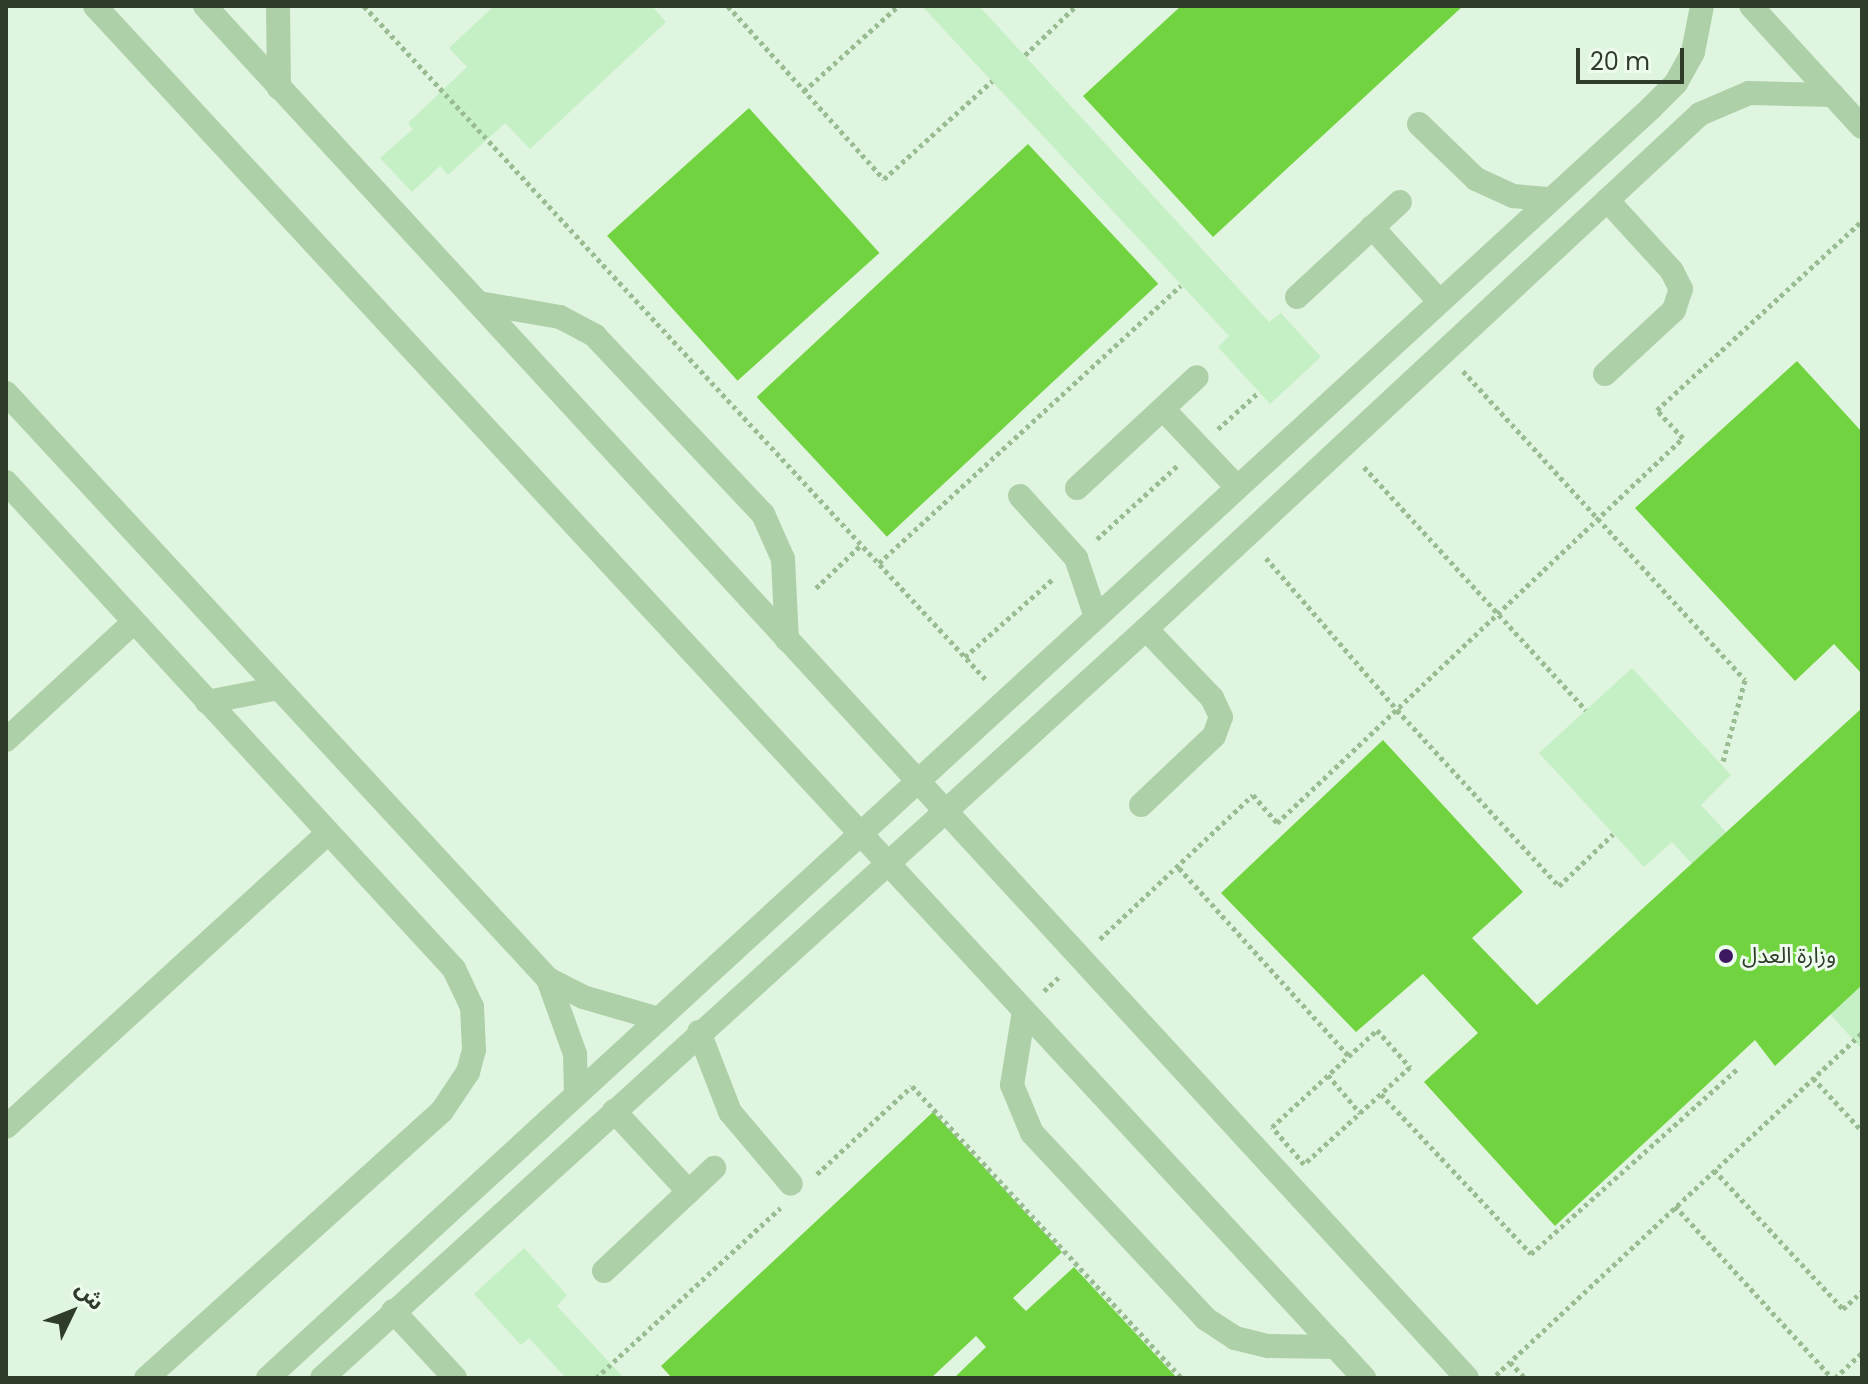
<!DOCTYPE html>
<html>
<head>
<meta charset="utf-8">
<style>
  body { margin:0 }
  #map { position:relative; width:1868px; height:1384px; overflow:hidden; background:#e0f5df; font-family:Poppins,"Noto Sans Arabic",sans-serif }
  div>[style] { position:absolute }
  .plaza>* { inset:0; background:#c5efc4 }
  .building>* { inset:0; background:#72d340; transform-origin:0 0 }
  .path>* { height:5px; margin-top:-2.5px; transform-origin:0; background:repeating-linear-gradient(90deg,#99bc92 0 4px,transparent 0 8px) }
  .minor>* { height:24px; margin:-12px; padding:0 12px; transform-origin:12px; border-radius:12px; background:#aed0a9 }
  .dots>* { width:22px; height:22px; translate:-50% -50%; box-sizing:border-box; border:4px solid #edfcec; border-radius:50% }
  span { translate:-50% -50%; white-space:nowrap; text-align:center; line-height:1.15; -webkit-text-stroke:6px #edfcec; paint-order:stroke }
  .poi-label { font-size:22px; color:#2e3c29 }
  .left { translate:0 -50%; text-align:left }
  .frame { position:absolute; inset:0; border:8px solid #2e3c29; pointer-events:none }
  .north { position:absolute; left:32px; top:1272px; width:80px; height:80px; -webkit-text-stroke:6px #edfcec; paint-order:stroke; rotate:47deg; font-size:22px; font-weight:700; line-height:32px; text-align:center; color:#2e3c29 }
  .north::after { content:''; display:block; margin:auto; width:28px; height:36px; background:#2e3c29; clip-path:polygon(50% 0,100% 100%,50% 72%,0 100%) }
  .scale { position:absolute; left:1576px; top:48px; width:108px; height:36px; box-sizing:border-box; border:4px solid #2e3c29; border-top:0; padding-left:10px; font-size:24px; line-height:28px; white-space:nowrap; color:#2e3c29; -webkit-text-stroke:6px #edfcec; paint-order:stroke }
</style>
</head>
<body>
<div id="map">
  <div class="plaza">
    <i style="clip-path:polygon(494px 6px,652px 6px,666px 22px,530px 149px,505px 123px,448px 175px,440px 166px,412px 192px,380px 158px,413px 129px,408px 123px,467px 67px,449px 48px)"></i>
    <i style="clip-path:polygon(922px 6px,979px 6px,1269px 322px,1281px 313px,1321px 357px,1270px 404px,1218px 347px,1229px 336px)"></i>
    <i style="clip-path:polygon(1632px 668px,1731px 775px,1701px 805px,1862px 979px,1862px 1049px,1672px 842px,1644px 867px,1539px 753px)"></i>
    <i style="clip-path:polygon(524px 1248px,567px 1295px,557px 1306px,624px 1378px,566px 1378px,529px 1338px,521px 1345px,474px 1294px)"></i>
  </div>
  <div class="building">
    <i style="clip-path:polygon(1181px 6px,1463px 6px,1213px 237px,1083px 96px)"></i>
    <i style="left:749px;top:108px;width:195px;height:191px;rotate:48deg"></i>
    <i style="left:1028px;top:144px;width:191px;height:371px;rotate:47deg"></i>
    <i style="clip-path:polygon(1797px 361px,1862px 432px,1862px 674px,1834px 644px,1795px 681px,1635px 508px)"></i>
    <i style="clip-path:polygon(1862px 708px,1862px 985px,1775px 1066px,1755px 1040px,1555px 1226px,1424px 1082px,1478px 1033px,1423px 974px,1356px 1032px,1221px 893px,1383px 740px,1523px 892px,1472px 938px,1537px 1005px)"></i>
    <i style="clip-path:polygon(933px 1112px,1062px 1252px,1013px 1298px,1026px 1311px,1074px 1267px,1177px 1378px,954px 1378px,986px 1347px,976px 1336px,931px 1378px,672px 1378px,661px 1366px)"></i>
  </div>
  <div class="path">
    <i style="left:364px;top:6px;width:919px;rotate:47.29deg"></i>
    <i style="left:728px;top:6px;width:233px;rotate:48deg"></i>
    <i style="left:884px;top:179px;width:146px;rotate:-42.2deg"></i>
    <i style="left:1025px;top:55px;width:71px;rotate:-43.9deg"></i>
    <i style="left:804px;top:91px;width:127px;rotate:-42.1deg"></i>
    <i style="left:1463px;top:371px;width:418px;rotate:47.6deg"></i>
    <i style="left:1745px;top:680px;width:88px;rotate:105.1deg"></i>
    <i style="left:1218px;top:429px;width:55px;rotate:-42.1deg"></i>
    <i style="left:1364px;top:467px;width:329px;rotate:47.6deg"></i>
    <i style="left:1097px;top:539px;width:110px;rotate:-42.4deg"></i>
    <i style="left:1266px;top:558px;width:201px;rotate:49.2deg"></i>
    <i style="left:1397px;top:710px;width:239px;rotate:47.4deg"></i>
    <i style="left:1559px;top:886px;width:75px;rotate:-43.9deg"></i>
    <i style="left:879px;top:563px;width:410px;rotate:-42.6deg"></i>
    <i style="left:816px;top:588px;width:62px;rotate:-43.7deg"></i>
    <i style="left:965px;top:657px;width:119px;rotate:-41.6deg"></i>
    <i style="left:1179px;top:868px;width:253px;rotate:47.9deg"></i>
    <i style="left:1100px;top:939px;width:210px;rotate:-43.3deg"></i>
    <i style="left:1253px;top:795px;width:37px;rotate:49deg"></i>
    <i style="left:1277px;top:823px;width:560px;rotate:-43.48deg"></i>
    <i style="left:1683px;top:438px;width:38px;rotate:-133deg"></i>
    <i style="left:1657px;top:410px;width:279px;rotate:-42.7deg"></i>
    <i style="left:1044px;top:991px;width:22px;rotate:-43deg"></i>
    <i style="left:1377px;top:1030px;width:50px;rotate:48.3deg"></i>
    <i style="left:1410px;top:1067px;width:144px;rotate:137.5deg"></i>
    <i style="left:1304px;top:1164px;width:49px;rotate:-130.9deg"></i>
    <i style="left:1272px;top:1127px;width:143px;rotate:-42.7deg"></i>
    <i style="left:1328px;top:1075px;width:50px;rotate:49.9deg"></i>
    <i style="left:1813px;top:1078px;width:72px;rotate:47.2deg"></i>
    <i style="left:1381px;top:1094px;width:219px;rotate:46.8deg"></i>
    <i style="left:1531px;top:1254px;width:278px;rotate:-41.9deg"></i>
    <i style="left:1714px;top:1170px;width:190px;rotate:47.1deg"></i>
    <i style="left:1843px;top:1309px;width:26px;rotate:-43deg"></i>
    <i style="left:817px;top:1174px;width:129px;rotate:-42.8deg"></i>
    <i style="left:912px;top:1086px;width:397px;rotate:47.3deg"></i>
    <i style="left:1675px;top:1206px;width:233px;rotate:47.6deg"></i>
    <i style="left:1510px;top:1362px;width:22px;rotate:47deg"></i>
    <i style="left:1496px;top:1375px;width:501px;rotate:-43.06deg"></i>
    <i style="left:596px;top:1378px;width:251px;rotate:-42.7deg"></i>
    <i style="left:1835px;top:1378px;width:37px;rotate:-43deg"></i>
  </div>
  <div class="minor">
    <i style="left:95px;top:6px;width:1869px;rotate:47.23deg"></i>
    <i style="left:205px;top:6px;width:1864px;rotate:47.39deg"></i>
    <i style="left:278px;top:6px;width:82px;rotate:89.3deg"></i>
    <i style="left:1751px;top:6px;width:164px;rotate:47.5deg"></i>
    <i style="left:1419px;top:124px;width:79px;rotate:44deg"></i>
    <i style="left:1476px;top:179px;width:41px;rotate:24.7deg"></i>
    <i style="left:1513px;top:196px;width:38px;rotate:5deg"></i>
    <i style="left:1372px;top:227px;width:100px;rotate:47.8deg"></i>
    <i style="left:1297px;top:297px;width:140px;rotate:-42.7deg"></i>
    <i style="left:479px;top:303px;width:82px;rotate:9.8deg"></i>
    <i style="left:560px;top:317px;width:40px;rotate:28deg"></i>
    <i style="left:595px;top:336px;width:245px;rotate:46.7deg"></i>
    <i style="left:763px;top:514px;width:49px;rotate:66deg"></i>
    <i style="left:783px;top:559px;width:81px;rotate:87.2deg"></i>
    <i style="left:1605px;top:374px;width:94px;rotate:-42.8deg"></i>
    <i style="left:1674px;top:310px;width:22px;rotate:-72deg"></i>
    <i style="left:1681px;top:289px;width:20px;rotate:-117deg"></i>
    <i style="left:1672px;top:271px;width:96px;rotate:-132.5deg"></i>
    <i style="left:6px;top:393px;width:798px;rotate:47.23deg"></i>
    <i style="left:548px;top:979px;width:80px;rotate:70.2deg"></i>
    <i style="left:575px;top:1054px;width:40px;rotate:88.6deg"></i>
    <i style="left:1163px;top:409px;width:106px;rotate:46.5deg"></i>
    <i style="left:6px;top:482px;width:662px;rotate:47.39deg"></i>
    <i style="left:454px;top:969px;width:42px;rotate:64.7deg"></i>
    <i style="left:472px;top:1007px;width:43px;rotate:87.3deg"></i>
    <i style="left:474px;top:1050px;width:23px;rotate:105deg"></i>
    <i style="left:468px;top:1072px;width:47px;rotate:123.7deg"></i>
    <i style="left:442px;top:1111px;width:399px;rotate:137.9deg"></i>
    <i style="left:1077px;top:488px;width:163px;rotate:-42.8deg"></i>
    <i style="left:1020px;top:496px;width:84px;rotate:47.9deg"></i>
    <i style="left:1076px;top:558px;width:62px;rotate:71.3deg"></i>
    <i style="left:207px;top:702px;width:73px;rotate:-11deg"></i>
    <i style="left:6px;top:740px;width:174px;rotate:-42.7deg"></i>
    <i style="left:1141px;top:805px;width:100px;rotate:-43.4deg"></i>
    <i style="left:1214px;top:736px;width:20px;rotate:-70deg"></i>
    <i style="left:1221px;top:717px;width:21px;rotate:-115deg"></i>
    <i style="left:1212px;top:698px;width:95px;rotate:-133.7deg"></i>
    <i style="left:548px;top:979px;width:39px;rotate:27deg"></i>
    <i style="left:583px;top:997px;width:79px;rotate:16.1deg"></i>
    <i style="left:1024px;top:1011px;width:75px;rotate:99.2deg"></i>
    <i style="left:1012px;top:1085px;width:52px;rotate:67.4deg"></i>
    <i style="left:1032px;top:1133px;width:255px;rotate:46.9deg"></i>
    <i style="left:1206px;top:1319px;width:35px;rotate:33deg"></i>
    <i style="left:1235px;top:1338px;width:34px;rotate:14deg"></i>
    <i style="left:1268px;top:1346px;width:68px;rotate:0.8deg"></i>
    <i style="left:699px;top:1032px;width:86px;rotate:68.8deg"></i>
    <i style="left:730px;top:1112px;width:94px;rotate:49.7deg"></i>
    <i style="left:614px;top:1111px;width:110px;rotate:47.2deg"></i>
    <i style="left:6px;top:1127px;width:436px;rotate:-42.4deg"></i>
    <i style="left:604px;top:1271px;width:151px;rotate:-43.1deg"></i>
    <i style="left:393px;top:1311px;width:91px;rotate:47.2deg"></i>
    <i style="left:268px;top:1378px;width:1878px;rotate:-42.56deg"></i>
    <i style="left:1651px;top:108px;width:35px;rotate:-45deg"></i>
    <i style="left:1676px;top:83px;width:35px;rotate:-61deg"></i>
    <i style="left:1693px;top:52px;width:47px;rotate:-78.9deg"></i>
    <i style="left:322px;top:1378px;width:1114px;rotate:-42.27deg"></i>
    <i style="left:1146px;top:629px;width:756px;rotate:-42.91deg"></i>
    <i style="left:1700px;top:114px;width:53px;rotate:-23.2deg"></i>
    <i style="left:1749px;top:93px;width:84px;rotate:1.4deg"></i>
  </div>
  <div class="dots">
    <i style="left:1726px;top:956px;background:#3d1963"></i>
  </div>
  <div class="poi-label">
    <span class="left" style="left:1742px;top:956px">وزارة العدل</span>
  </div>
  <div class="frame"></div>
  <div class="north">ش</div>
  <div class="scale">20 m</div>
</div>
</body>
</html>
